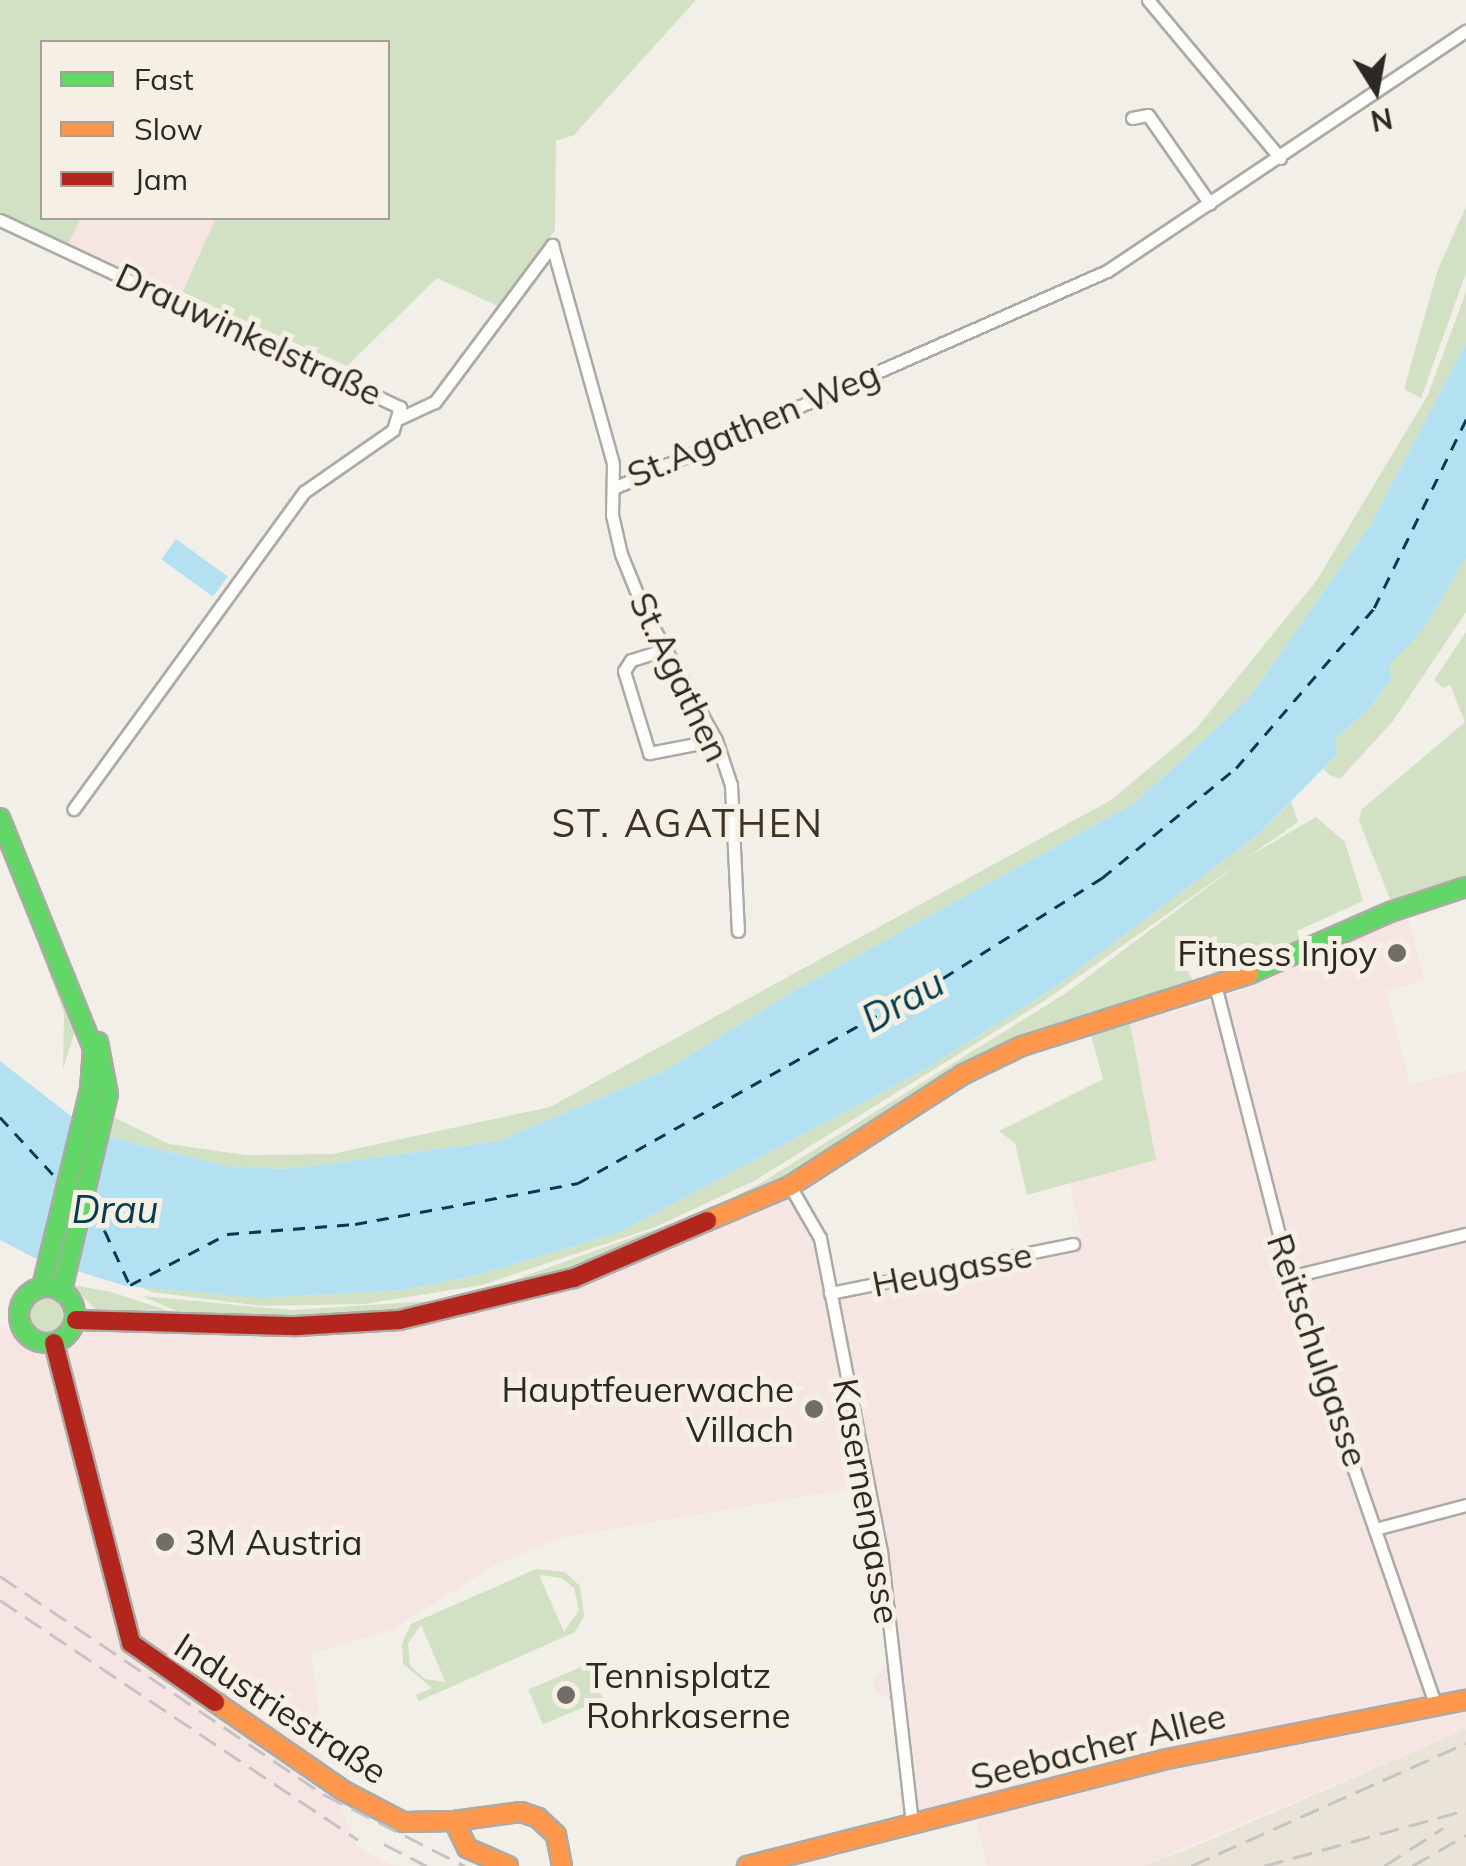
<!DOCTYPE html>
<html>
<head>
<meta charset="utf-8">
<style>
  body { margin:0 }
  #map { position:relative; width:1466px; height:1866px; overflow:hidden; background:#f2efe8; font-family:Mulish,sans-serif }
  div>[style] { position:absolute }
  .built>* { inset:0; background:#eae3d7 }
  .industrial>* { inset:0; background:#f6e6e3 }
  .green>* { inset:0; background:#d2e1c3; transform-origin:0 0 }
  .round { border-radius:50% }
  .water>* { inset:0; background:#b4e1f1; transform-origin:0 0 }
  .ferry>* { height:2.5px; margin-top:-1.25px; transform-origin:0; background:repeating-linear-gradient(90deg,#013d4f 0 12px,transparent 0 22px) }
  .roads { filter:drop-shadow(2px 0 #acaaa4) drop-shadow(-2px 0 #acaaa4) drop-shadow(0 2px #acaaa4) drop-shadow(0 -2px #acaaa4) }
  .street>* { height:11px; margin:-5.5px; padding:0 5.5px; transform-origin:5.5px; border-radius:5.5px; background:#fdfdfc }
  .fast>* { height:18px; margin:-9px; padding:0 9px; transform-origin:9px; border-radius:9px; background:#63d668 }
  .fast>.ring { margin:-9px; padding:0; box-sizing:content-box; background:none; border:18px solid #63d668; border-radius:50% }
  .slow>* { height:18px; margin:-9px; padding:0 9px; transform-origin:9px; border-radius:9px; background:#ff974d }
  .jam>* { height:18px; margin:-9px; padding:0 9px; transform-origin:9px; border-radius:9px; background:#b3261e }
  .rail>* { height:2.5px; margin-top:-1.25px; transform-origin:0; background:repeating-linear-gradient(90deg,#c5c4c3 0 20px,transparent 0 30px) }
  .dots>* { width:28px; height:28px; translate:-50% -50%; box-sizing:border-box; border:5px solid #f6f0e4; border-radius:50% }
  span { translate:-50% -50%; white-space:nowrap; text-align:center; line-height:1.15; -webkit-text-stroke:10px #f6f0e4; paint-order:stroke }
  .street-label { font-size:35px; color:#2c2925 }
  .poi-label { font-size:35px; color:#2c2925 }
  .right { translate:-100% -50%; text-align:right }
  .left { translate:0 -50%; text-align:left }
  .neighbourhood-label { font-size:38px; color:#39342b; letter-spacing:2.5px }
  .water-label { font-size:38px; color:#013d4f; font-style:italic }
  .legend { position:absolute; left:40px; top:40px; width:350px; height:180px; box-sizing:border-box; background:#f6f0e4; border:2px solid #a5a098; margin:0; padding:12px 18px; list-style:none; font-size:30px; color:#2c2925 }
  .legend li { display:flex; align-items:center; gap:20px; height:50px }
  .legend b { width:50px; border:2px solid #a5a098 }
  .north { position:absolute; left:1326px; top:40px; width:100px; height:100px; -webkit-text-stroke:8px #f6f0e4; paint-order:stroke; rotate:169deg; font-size:28px; font-weight:700; line-height:40px; text-align:center; color:#2c2925 }
  .north::after { content:''; display:block; margin:auto; width:35px; height:45px; background:#2c2925; clip-path:polygon(50% 0,100% 100%,50% 72%,0 100%) }
</style>
</head>
<body>
<div id="map">
  <div class="built">
    <i style="clip-path:polygon(1466px 1729px,1466px 1866px,1142px 1866px,1189px 1849px)"></i>
  </div>
  <div class="industrial">
    <i style="clip-path:polygon(81px 218px,216px 218px,182px 293px,68px 244px)"></i>
    <i style="clip-path:polygon(1407px 915px,1425px 980px,1386px 991px,1410px 1085px,1466px 1070px,1466px 1729px,1142px 1866px,987px 1866px,975px 1815px,902px 1819px,893px 1702px,875px 1690px,873px 1680px,889px 1663px,865px 1486px,559px 1538px,493px 1566px,393px 1629px,312px 1654px,324px 1770px,358px 1847px,394px 1866px,0 1866px,0 1325px,39px 1348px,81px 1330px,121px 1326px,407px 1327px,784px 1196px,816px 1233px,831px 1289px,1081px 1237px,1070px 1183px,1156px 1159px,1130px 1023px,1219px 1000px)"></i>
  </div>
  <div class="green">
    <i style="clip-path:polygon(0 0,696px 0,574px 135px,556px 141px,555px 230px,502px 308px,437px 278px,347px 366px,182px 293px,216px 218px,388px 218px,388px 42px,42px 42px,42px 218px,81px 218px,68px 244px,0 212px)"></i>
    <i style="clip-path:polygon(1466px 207px,1466px 273px,1421px 398px,1404px 389px,1438px 269px)"></i>
    <i style="clip-path:polygon(1466px 292px,1466px 343px,1371px 524px,1249px 698px,1136px 802px,797px 989px,664px 1071px,498px 1141px,290px 1169px,227px 1166px,105px 1136px,109px 1115px,169px 1144px,246px 1155px,332px 1154px,550px 1107px,1111px 800px,1195px 730px,1317px 580px,1428px 395px)"></i>
    <i style="clip-path:polygon(1466px 558px,1466px 612px,1393px 721px,1340px 779px,1330px 775px,1323px 769px,1338px 753px,1335px 739px,1370px 708px,1392px 678px,1389px 666px,1423px 630px)"></i>
    <i style="clip-path:polygon(1466px 632px,1466px 880px,1392px 904px,1359px 821px,1361px 810px,1465px 722px,1450px 685px,1443px 688px,1434px 680px)"></i>
    <i style="clip-path:polygon(1291px 802px,1298px 822px,1044px 1001px,754px 1181px,653px 1228px,482px 1285px,365px 1304px,263px 1306px,151px 1292px,130px 1281px,263px 1298px,403px 1290px,482px 1274px,620px 1232px,924px 1070px,1054px 988px,1259px 834px)"></i>
    <i style="clip-path:polygon(1316px 817px,1345px 842px,1363px 901px,1297px 931px,1300px 941px,1216px 977px,1203px 952px,1183px 962px,1194px 983px,1010px 1042px,779px 1184px,555px 1277px,479px 1300px,354px 1319px,185px 1315px,142px 1296px,292px 1310px,431px 1301px,514px 1280px,700px 1213px,756px 1186px,1066px 993px,1248px 857px)"></i>
    <i style="clip-path:polygon(6px 856px,86px 1049px,76px 1028px,63px 1069px,64px 1013px)"></i>
    <i style="clip-path:polygon(1130px 1023px,1156px 1160px,1027px 1195px,1015px 1143px,999px 1131px,1103px 1079px,1090px 1032px)"></i>
    <i style="clip-path:polygon(72px 1285px,111px 1292px,176px 1313px,95px 1309px)"></i>
    <i class="round" style="left:25px;top:1295px;width:44px;height:44px"></i>
    <i style="clip-path:polygon(evenodd,536px 1569px,565px 1572px,580px 1586px,584px 1616px,575px 1632px,419px 1701px,416px 1695px,432px 1688px,403px 1664px,402px 1644px,411px 1624px,536px 1569px,539px 1575px,562px 1578px,574px 1588px,579px 1610px,564px 1632px,539px 1575px,536px 1569px,421px 1625px,445px 1681px,445px 1682px,425px 1679px,410px 1665px,408px 1643px,421px 1625px)"></i>
    <i style="left:588px;top:1664px;width:38px;height:65px;rotate:67deg"></i>
  </div>
  <div class="water">
    <i style="clip-path:polygon(1466px 343px,1466px 558px,1423px 630px,1389px 666px,1392px 678px,1370px 708px,1335px 739px,1338px 753px,1259px 834px,1054px 988px,924px 1070px,620px 1232px,482px 1274px,403px 1290px,263px 1298px,125px 1286px,35px 1258px,0 1240px,0 1061px,93px 1133px,227px 1166px,289px 1169px,498px 1141px,664px 1071px,797px 989px,1136px 802px,1249px 698px,1371px 524px)"></i>
    <i style="left:176px;top:539px;width:64px;height:25px;rotate:36deg"></i>
  </div>
  <div class="ferry">
    <i style="left:0;top:1117px;width:88px;rotate:47.3deg"></i>
    <i style="left:89px;top:1214px;width:23px;rotate:47deg"></i>
    <i style="left:105px;top:1231px;width:60px;rotate:65.2deg"></i>
    <i style="left:130px;top:1285px;width:110px;rotate:-27.7deg"></i>
    <i style="left:227px;top:1234px;width:128px;rotate:-4.5deg"></i>
    <i style="left:355px;top:1224px;width:227px;rotate:-10.4deg"></i>
    <i style="left:578px;top:1183px;width:419px;rotate:-29.3deg"></i>
    <i style="left:943px;top:978px;width:188px;rotate:-32.2deg"></i>
    <i style="left:1102px;top:878px;width:173px;rotate:-39.4deg"></i>
    <i style="left:1236px;top:768px;width:211px;rotate:-49.2deg"></i>
    <i style="left:1374px;top:608px;width:210px;rotate:-64deg"></i>
  </div>
  <div class="roads">
    <div class="street">
      <i style="left:1148px;top:0;width:206px;rotate:50.1deg"></i>
      <i style="left:1132px;top:118px;width:16px;rotate:-11deg"></i>
      <i style="left:1148px;top:115px;width:108px;rotate:55.1deg"></i>
      <i style="left:0;top:220px;width:442px;rotate:25.1deg"></i>
      <i style="left:400px;top:407px;width:24px;rotate:107deg"></i>
      <i style="left:393px;top:430px;width:108px;rotate:145.1deg"></i>
      <i style="left:304px;top:492px;width:392px;rotate:126deg"></i>
      <i style="left:552px;top:245px;width:227px;rotate:74.4deg"></i>
      <i style="left:613px;top:464px;width:51px;rotate:91.1deg"></i>
      <i style="left:612px;top:515px;width:40px;rotate:77deg"></i>
      <i style="left:621px;top:554px;width:64px;rotate:67.9deg"></i>
      <i style="left:645px;top:613px;width:145px;rotate:60.8deg"></i>
      <i style="left:716px;top:740px;width:47px;rotate:71.6deg"></i>
      <i style="left:731px;top:785px;width:146px;rotate:87.3deg"></i>
      <i style="left:400px;top:418px;width:38px;rotate:-25deg"></i>
      <i style="left:435px;top:402px;width:196px;rotate:-53.3deg"></i>
      <i style="left:616px;top:487px;width:536px;rotate:-23.75deg"></i>
      <i style="left:1107px;top:271px;width:432px;rotate:-33.8deg"></i>
      <i style="left:664px;top:650px;width:34px;rotate:163deg"></i>
      <i style="left:631px;top:660px;width:13px;rotate:122deg"></i>
      <i style="left:624px;top:671px;width:86px;rotate:73deg"></i>
      <i style="left:649px;top:753px;width:68px;rotate:-11deg"></i>
      <i style="left:1216px;top:989px;width:326px;rotate:75.6deg"></i>
      <i style="left:1297px;top:1305px;width:424px;rotate:70.9deg"></i>
      <i style="left:790px;top:1186px;width:60px;rotate:60deg"></i>
      <i style="left:820px;top:1238px;width:319px;rotate:79deg"></i>
      <i style="left:881px;top:1551px;width:276px;rotate:83.5deg"></i>
      <i style="left:1289px;top:1277px;width:182px;rotate:-13.7deg"></i>
      <i style="left:830px;top:1293px;width:248px;rotate:-11.4deg"></i>
      <i style="left:1379px;top:1528px;width:90px;rotate:-14.8deg"></i>
    </div>
    <div class="fast">
      <i style="left:0;top:818px;width:248px;rotate:68deg"></i>
      <i style="left:93px;top:1048px;width:42px;rotate:94.1deg"></i>
      <i style="left:90px;top:1090px;width:203px;rotate:103.7deg"></i>
      <i style="left:1249px;top:974px;width:154px;rotate:-23.7deg"></i>
      <i style="left:1390px;top:912px;width:80px;rotate:-18.2deg"></i>
      <i class="ring" style="left:19px;top:1287px;width:38px;height:38px"></i>
      <i style="left:62px;top:1290px;width:201px;rotate:-76.8deg"></i>
      <i style="left:108px;top:1094px;width:53px;rotate:-100.9deg"></i>
    </div>
    <div class="slow">
      <i style="left:707px;top:1221px;width:90px;rotate:-22.9deg"></i>
      <i style="left:790px;top:1186px;width:207px;rotate:-32.8deg"></i>
      <i style="left:964px;top:1074px;width:64px;rotate:-25.8deg"></i>
      <i style="left:1022px;top:1046px;width:238px;rotate:-17.6deg"></i>
      <i style="left:215px;top:1702px;width:157px;rotate:34.6deg"></i>
      <i style="left:344px;top:1791px;width:67px;rotate:27.7deg"></i>
      <i style="left:403px;top:1822px;width:51px;rotate:-1.1deg"></i>
      <i style="left:454px;top:1821px;width:30px;rotate:64deg"></i>
      <i style="left:467px;top:1848px;width:45px;rotate:23.7deg"></i>
      <i style="left:454px;top:1821px;width:68px;rotate:-7.7deg"></i>
      <i style="left:521px;top:1812px;width:18px;rotate:19deg"></i>
      <i style="left:538px;top:1818px;width:25px;rotate:43deg"></i>
      <i style="left:556px;top:1835px;width:32px;rotate:79deg"></i>
      <i style="left:747px;top:1866px;width:428px;rotate:-14.3deg"></i>
      <i style="left:1162px;top:1760px;width:310px;rotate:-11.2deg"></i>
    </div>
    <div class="jam">
      <i style="left:76px;top:1320px;width:221px;rotate:1.6deg"></i>
      <i style="left:297px;top:1326px;width:103px;rotate:-3.3deg"></i>
      <i style="left:400px;top:1320px;width:179px;rotate:-13.6deg"></i>
      <i style="left:574px;top:1278px;width:145px;rotate:-23.2deg"></i>
      <i style="left:54px;top:1343px;width:310px;rotate:75.6deg"></i>
      <i style="left:131px;top:1643px;width:103px;rotate:35.1deg"></i>
    </div>
  </div>
  <div class="rail">
    <i style="left:0;top:1576px;width:392px;rotate:34deg"></i>
    <i style="left:325px;top:1795px;width:157px;rotate:26.9deg"></i>
    <i style="left:0;top:1600px;width:431px;rotate:33.8deg"></i>
    <i style="left:384px;top:1844px;width:48px;rotate:27.1deg"></i>
    <i style="left:1191px;top:1866px;width:301px;rotate:-24.1deg"></i>
    <i style="left:1264px;top:1866px;width:210px;rotate:-15.5deg"></i>
    <i style="left:1384px;top:1866px;width:70px;rotate:-32.8deg"></i>
    <i style="left:1412px;top:1866px;width:62px;rotate:-29.9deg"></i>
  </div>
  <div class="dots">
    <i style="left:1397px;top:953px;background:#716e69"></i>
    <i style="left:814px;top:1409px;background:#716e69"></i>
    <i style="left:165px;top:1542px;background:#716e69"></i>
    <i style="left:566px;top:1695px;background:#716e69"></i>
  </div>
  <div class="street-label">
    <span style="left:249px;top:334px;rotate:25deg">Drauwinkelstraße</span>
    <span style="left:753px;top:424px;rotate:-23deg">St.Agathen Weg</span>
    <span style="left:680px;top:677px;rotate:64deg">St.Agathen</span>
    <span style="left:952px;top:1269px;rotate:-11deg">Heugasse</span>
    <span style="left:1318px;top:1350px;rotate:71deg">Reitschulgasse</span>
    <span style="left:867px;top:1501px;rotate:80deg">Kasernengasse</span>
    <span style="left:281px;top:1708px;rotate:33deg">Industriestraße</span>
    <span style="left:1098px;top:1746px;rotate:-14deg">Seebacher Allee</span>
  </div>
  <div class="poi-label">
    <span class="right" style="left:1377px;top:953px">Fitness Injoy</span>
    <span class="right" style="left:794px;top:1409px">Hauptfeuerwache<br>Villach</span>
    <span class="left" style="left:185px;top:1542px">3M Austria</span>
    <span class="left" style="left:586px;top:1695px">Tennisplatz<br>Rohrkaserne</span>
  </div>
  <div class="neighbourhood-label">
    <span style="left:688px;top:824px">ST. AGATHEN</span>
  </div>
  <div class="water-label">
    <span style="left:903px;top:1001px;rotate:-29deg">Drau</span>
    <span style="left:115px;top:1210px">Drau</span>
  </div>
  <ul class="legend">
  <li><b style="height:12px;background:#63d668"></b>Fast</li>
  <li><b style="height:12px;background:#ff974d"></b>Slow</li>
  <li><b style="height:12px;background:#b3261e"></b>Jam</li>
  </ul>
  <div class="north">N</div>
</div>
</body>
</html>
